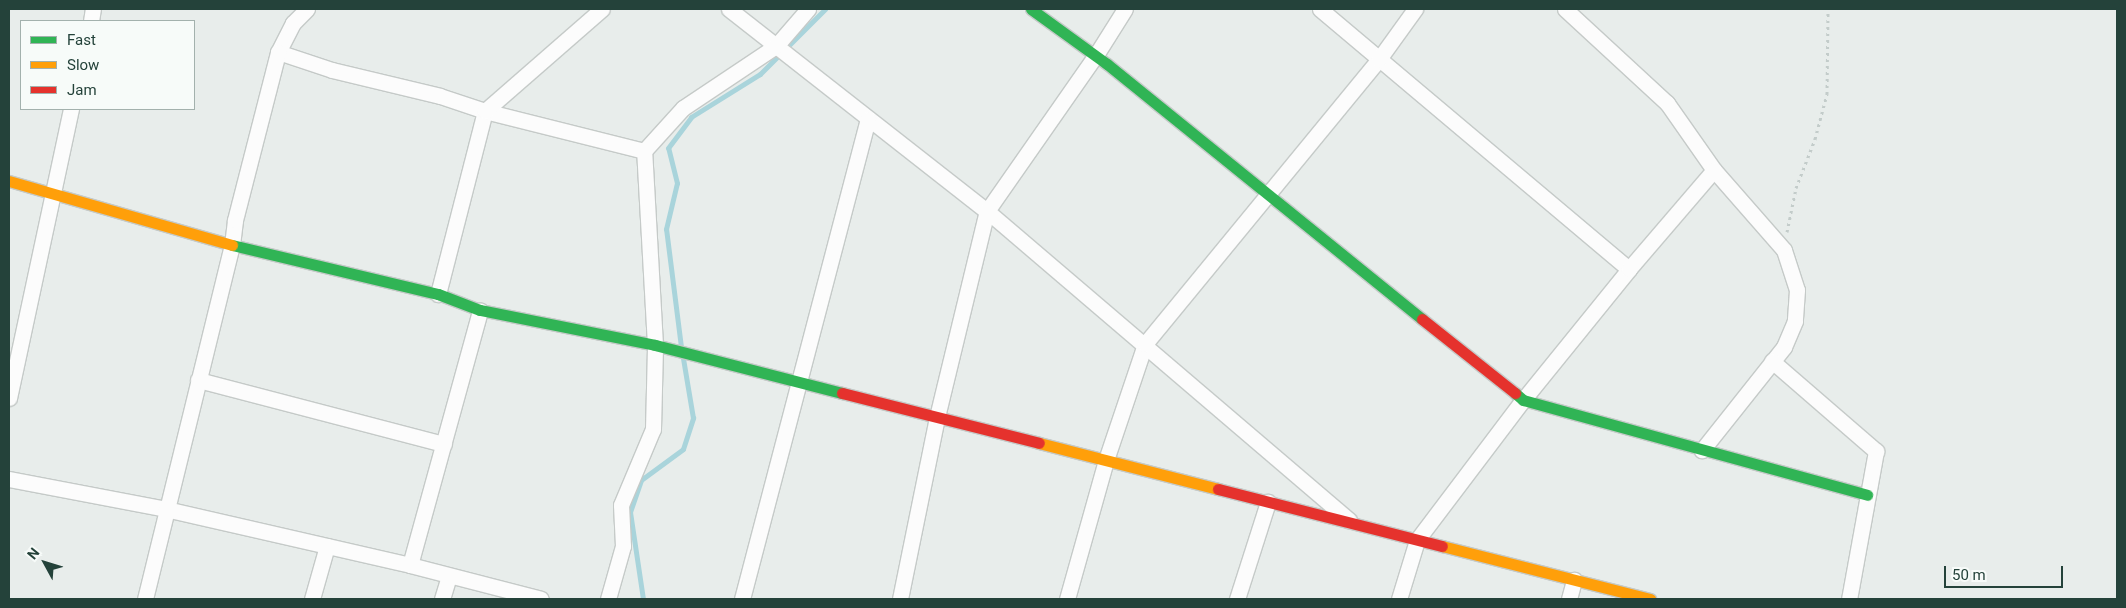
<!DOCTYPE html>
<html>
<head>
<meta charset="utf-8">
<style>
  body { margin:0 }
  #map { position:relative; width:2126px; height:608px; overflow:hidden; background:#e8edeb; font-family:Roboto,sans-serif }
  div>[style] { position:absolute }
  .stream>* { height:5px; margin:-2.5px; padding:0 2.5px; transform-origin:2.5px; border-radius:2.5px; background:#a9d4db }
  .path>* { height:3px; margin-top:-1.5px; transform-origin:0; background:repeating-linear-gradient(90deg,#c3ccca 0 2.5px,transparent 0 6.5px) }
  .roads { filter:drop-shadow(1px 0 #c5cac8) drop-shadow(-1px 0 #c5cac8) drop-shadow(0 1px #c5cac8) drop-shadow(0 -1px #c5cac8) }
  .street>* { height:15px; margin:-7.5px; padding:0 7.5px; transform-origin:7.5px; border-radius:7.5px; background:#fcfcfc }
  .fast>* { height:11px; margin:-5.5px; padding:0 5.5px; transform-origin:5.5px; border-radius:5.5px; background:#30b455 }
  .slow>* { height:11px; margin:-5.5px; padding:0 5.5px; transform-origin:5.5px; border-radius:5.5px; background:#ff9f0a }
  .jam>* { height:11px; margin:-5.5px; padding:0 5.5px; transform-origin:5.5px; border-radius:5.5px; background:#e5322d }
  span { translate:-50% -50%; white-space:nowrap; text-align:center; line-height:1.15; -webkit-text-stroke:5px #f7fbf9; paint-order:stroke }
  .frame { position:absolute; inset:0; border:10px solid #24423a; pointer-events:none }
  .legend { position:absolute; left:20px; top:20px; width:175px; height:90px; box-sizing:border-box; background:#f7fbf9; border:1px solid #a3b1ad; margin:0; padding:6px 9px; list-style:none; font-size:15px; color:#24423a }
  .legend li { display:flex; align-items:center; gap:10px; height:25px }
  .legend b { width:25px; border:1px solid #a3b1ad }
  .north { position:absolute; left:20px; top:538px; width:50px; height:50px; -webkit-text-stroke:4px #f7fbf9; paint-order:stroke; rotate:309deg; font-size:14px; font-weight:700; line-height:20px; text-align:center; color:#24423a }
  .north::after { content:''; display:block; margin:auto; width:18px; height:22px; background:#24423a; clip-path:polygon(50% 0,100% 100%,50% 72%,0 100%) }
  .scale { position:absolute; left:1944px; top:566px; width:119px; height:22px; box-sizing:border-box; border:2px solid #24423a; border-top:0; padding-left:6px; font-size:15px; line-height:18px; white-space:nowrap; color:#24423a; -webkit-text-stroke:4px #f7fbf9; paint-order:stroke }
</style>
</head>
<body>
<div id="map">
  <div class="stream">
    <i style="left:681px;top:347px;width:119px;rotate:-97.2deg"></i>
    <i style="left:666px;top:229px;width:47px;rotate:-76.6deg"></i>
    <i style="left:677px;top:183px;width:36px;rotate:-104deg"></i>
    <i style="left:668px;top:148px;width:39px;rotate:-53deg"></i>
    <i style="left:691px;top:117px;width:81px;rotate:-31.9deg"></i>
    <i style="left:760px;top:74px;width:92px;rotate:-45deg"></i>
    <i style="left:643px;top:599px;width:88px;rotate:-98.5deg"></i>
    <i style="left:630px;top:512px;width:34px;rotate:-71deg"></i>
    <i style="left:641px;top:480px;width:52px;rotate:-36.4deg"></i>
    <i style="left:683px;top:449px;width:33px;rotate:-72deg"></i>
    <i style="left:693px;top:418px;width:61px;rotate:-99.5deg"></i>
  </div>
  <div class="path">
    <i style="left:1787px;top:232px;width:45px;rotate:-78.4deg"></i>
    <i style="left:1796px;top:188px;width:53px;rotate:-68.8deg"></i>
    <i style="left:1815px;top:139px;width:47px;rotate:-75.1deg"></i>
    <i style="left:1827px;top:94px;width:85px;rotate:-89.3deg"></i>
  </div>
  <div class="roads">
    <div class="street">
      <i style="left:307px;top:9px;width:20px;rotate:135deg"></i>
      <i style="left:293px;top:23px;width:33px;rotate:117deg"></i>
      <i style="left:278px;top:52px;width:57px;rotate:18.4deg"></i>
      <i style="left:332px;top:70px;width:111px;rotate:13.5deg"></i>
      <i style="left:440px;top:96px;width:47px;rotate:18.4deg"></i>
      <i style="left:485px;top:111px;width:164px;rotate:14.1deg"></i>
      <i style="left:729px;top:9px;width:328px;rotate:38.1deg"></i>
      <i style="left:987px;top:211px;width:476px;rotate:40.5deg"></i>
      <i style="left:1320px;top:9px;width:404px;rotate:40.1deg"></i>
      <i style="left:1565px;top:9px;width:139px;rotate:42.7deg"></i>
      <i style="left:1667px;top:103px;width:82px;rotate:55deg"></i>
      <i style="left:1714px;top:170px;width:106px;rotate:48.8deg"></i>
      <i style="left:1784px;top:250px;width:42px;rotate:72deg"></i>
      <i style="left:1797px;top:290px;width:31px;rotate:94deg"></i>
      <i style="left:1795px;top:321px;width:28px;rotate:113deg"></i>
      <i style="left:1784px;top:347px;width:132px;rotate:128.5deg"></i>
      <i style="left:91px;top:21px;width:12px;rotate:-81deg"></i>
      <i style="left:438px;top:294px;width:189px;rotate:-75.6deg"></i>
      <i style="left:485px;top:111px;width:155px;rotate:-41.1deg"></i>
      <i style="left:1772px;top:361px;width:138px;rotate:40.9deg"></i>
      <i style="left:1876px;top:451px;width:150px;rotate:100.3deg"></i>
      <i style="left:198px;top:380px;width:254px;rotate:14.6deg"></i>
      <i style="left:9px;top:398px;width:296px;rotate:-77.9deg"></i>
      <i style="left:9px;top:479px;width:160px;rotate:10.8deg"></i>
      <i style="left:166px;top:509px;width:250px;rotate:12.9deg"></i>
      <i style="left:410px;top:565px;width:135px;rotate:14.5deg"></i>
      <i style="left:410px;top:565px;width:264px;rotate:-74.6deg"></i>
      <i style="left:145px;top:599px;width:365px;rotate:-76.2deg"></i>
      <i style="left:232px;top:245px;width:25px;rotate:-83deg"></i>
      <i style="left:235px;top:220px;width:173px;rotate:-75.6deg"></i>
      <i style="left:312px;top:599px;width:55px;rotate:-74.2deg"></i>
      <i style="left:442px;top:599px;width:24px;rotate:-73deg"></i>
      <i style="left:608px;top:599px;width:55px;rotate:-74.2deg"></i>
      <i style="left:623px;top:546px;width:41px;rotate:-92.8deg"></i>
      <i style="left:621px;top:505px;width:82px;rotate:-67.2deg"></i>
      <i style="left:653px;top:429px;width:84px;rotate:-88.6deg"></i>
      <i style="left:655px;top:345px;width:194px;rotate:-93.2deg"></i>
      <i style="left:644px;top:151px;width:58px;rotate:-47.8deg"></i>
      <i style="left:683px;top:108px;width:112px;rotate:-33.7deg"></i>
      <i style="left:776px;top:46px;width:49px;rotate:-49.1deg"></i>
      <i style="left:742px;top:599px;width:496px;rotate:-75.3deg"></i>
      <i style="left:900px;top:599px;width:186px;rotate:-78.5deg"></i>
      <i style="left:937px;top:417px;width:212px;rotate:-76.4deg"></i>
      <i style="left:987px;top:211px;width:190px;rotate:-55.1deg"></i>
      <i style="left:1096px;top:55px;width:54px;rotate:-57.8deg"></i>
      <i style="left:1067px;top:599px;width:144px;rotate:-74.3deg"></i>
      <i style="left:1106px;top:460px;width:122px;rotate:-71.4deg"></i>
      <i style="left:1145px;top:344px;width:369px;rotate:-50.6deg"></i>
      <i style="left:1379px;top:59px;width:62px;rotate:-54.2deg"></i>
      <i style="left:1237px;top:599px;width:102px;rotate:-72.3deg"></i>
      <i style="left:1399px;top:599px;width:62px;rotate:-73deg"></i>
      <i style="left:1417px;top:540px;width:176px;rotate:-52.9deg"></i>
      <i style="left:1523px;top:400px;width:169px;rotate:-51deg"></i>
      <i style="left:1629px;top:269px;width:130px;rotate:-49.4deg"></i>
      <i style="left:1569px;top:599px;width:20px;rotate:-75deg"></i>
    </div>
    <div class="fast">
      <i style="left:1031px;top:9px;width:94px;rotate:35.9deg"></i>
      <i style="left:1107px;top:64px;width:405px;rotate:39deg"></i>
      <i style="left:232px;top:245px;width:212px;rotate:13.4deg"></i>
      <i style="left:438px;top:294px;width:45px;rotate:20.9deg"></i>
      <i style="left:480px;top:310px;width:178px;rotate:11.3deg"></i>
      <i style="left:655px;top:345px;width:193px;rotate:14.4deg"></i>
      <i style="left:1515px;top:393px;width:11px;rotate:41deg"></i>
      <i style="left:1523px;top:400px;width:357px;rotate:15.4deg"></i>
    </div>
    <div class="slow">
      <i style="left:9px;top:181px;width:232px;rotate:16deg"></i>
      <i style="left:1039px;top:443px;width:185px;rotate:14.4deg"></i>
      <i style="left:1442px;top:546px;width:215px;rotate:14.3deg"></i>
    </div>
    <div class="jam">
      <i style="left:1422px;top:319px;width:119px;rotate:38.5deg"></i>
      <i style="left:842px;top:393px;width:203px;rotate:14.2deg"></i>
      <i style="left:1218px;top:489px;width:231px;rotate:14.3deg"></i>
    </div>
  </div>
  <div class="frame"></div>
  <ul class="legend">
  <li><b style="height:6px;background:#30b455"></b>Fast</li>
  <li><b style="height:6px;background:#ff9f0a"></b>Slow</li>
  <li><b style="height:6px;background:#e5322d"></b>Jam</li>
  </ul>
  <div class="north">N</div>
  <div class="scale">50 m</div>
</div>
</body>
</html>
